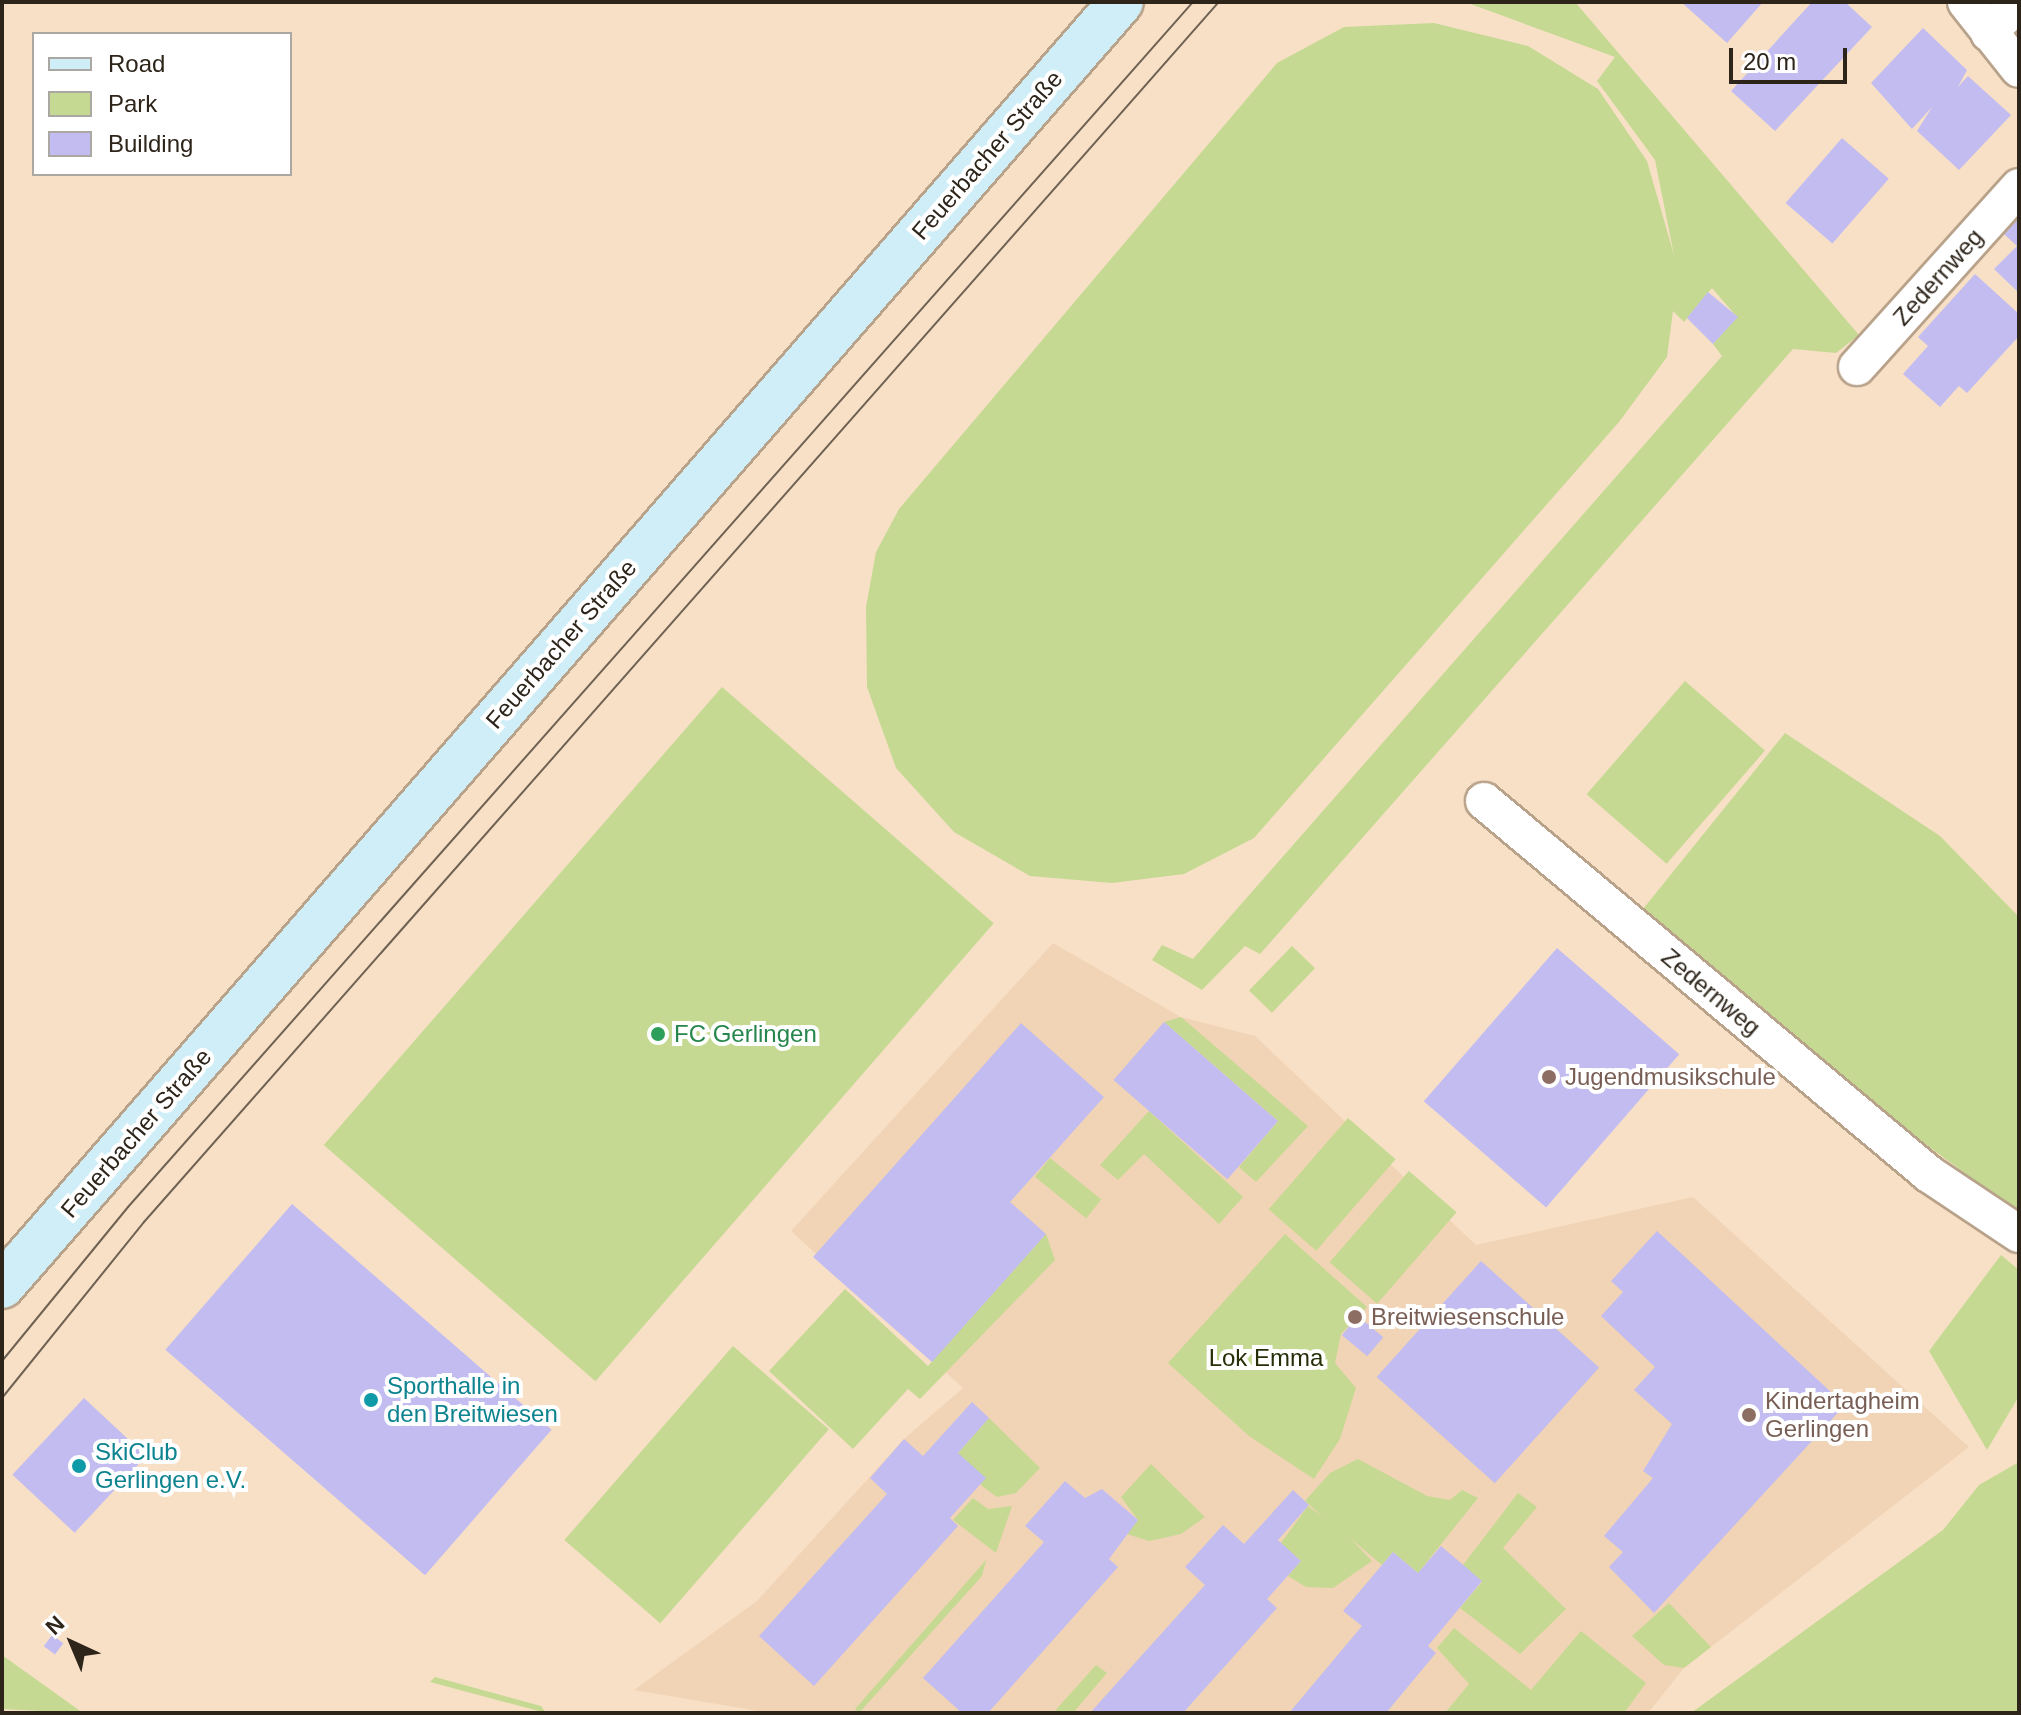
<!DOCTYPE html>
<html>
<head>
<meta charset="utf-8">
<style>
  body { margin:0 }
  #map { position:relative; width:2021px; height:1715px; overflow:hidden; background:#f8e0c7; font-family:Arial,sans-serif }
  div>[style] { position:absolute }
  .built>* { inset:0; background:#f1d4b5 }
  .green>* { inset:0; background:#c5d992; transform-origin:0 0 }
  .building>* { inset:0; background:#c2bcf1; transform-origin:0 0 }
  .roads { filter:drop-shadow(2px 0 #b8a28a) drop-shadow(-2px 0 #b8a28a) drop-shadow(0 2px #b8a28a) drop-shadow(0 -2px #b8a28a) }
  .minor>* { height:36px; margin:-18px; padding:0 18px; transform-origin:18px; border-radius:18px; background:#fff }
  .secondary>* { height:44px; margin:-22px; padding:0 22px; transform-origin:22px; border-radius:22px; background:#cfeef7 }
  .tram>* { height:2px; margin:-1px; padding:0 1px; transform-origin:1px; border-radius:1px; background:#706253 }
  .dots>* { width:22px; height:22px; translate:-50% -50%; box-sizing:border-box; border:4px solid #fff; border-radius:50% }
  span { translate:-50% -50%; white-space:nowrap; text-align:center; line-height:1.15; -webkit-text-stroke:8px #fff; paint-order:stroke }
  .street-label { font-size:24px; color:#2d241a }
  .leisure-label { font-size:24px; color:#27864d }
  .left { translate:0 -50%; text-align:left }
  .education-label { font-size:24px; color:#785e54 }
  .park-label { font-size:24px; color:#262f07 }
  .culture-label { font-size:24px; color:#0d838f }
  .frame { position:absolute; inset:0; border:4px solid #2d241a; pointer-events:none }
  .legend { position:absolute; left:32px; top:32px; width:260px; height:144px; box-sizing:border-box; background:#fff; border:2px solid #aba7a3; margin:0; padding:10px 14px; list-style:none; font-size:24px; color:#2d241a }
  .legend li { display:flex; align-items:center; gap:16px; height:40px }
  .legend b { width:40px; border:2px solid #aba7a3 }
  .north { position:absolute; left:32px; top:1603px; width:80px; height:80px; -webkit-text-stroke:6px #fff; paint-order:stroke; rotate:316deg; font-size:22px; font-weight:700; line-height:32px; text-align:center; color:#2d241a }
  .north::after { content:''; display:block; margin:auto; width:28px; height:36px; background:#2d241a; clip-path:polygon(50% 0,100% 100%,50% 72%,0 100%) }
  .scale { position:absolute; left:1729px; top:48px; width:118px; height:36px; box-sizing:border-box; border:4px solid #2d241a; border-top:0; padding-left:10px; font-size:24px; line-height:28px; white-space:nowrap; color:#2d241a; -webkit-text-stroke:6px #fff; paint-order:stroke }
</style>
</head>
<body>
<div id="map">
  <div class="built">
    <i style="clip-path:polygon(1053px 943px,1181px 1017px,1255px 1036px,1476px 1245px,1693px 1197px,1969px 1447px,1684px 1668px,1648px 1713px,770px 1713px,634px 1690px,757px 1601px,904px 1439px,963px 1388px,791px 1231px)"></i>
  </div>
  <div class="green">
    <i style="clip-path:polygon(1465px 2px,1575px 2px,1859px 335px,1836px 353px,1793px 349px,1260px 954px,1245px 946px,1202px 990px,1152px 960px,1162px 945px,1193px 959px,1722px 356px,1713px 344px,1737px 317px,1712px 288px,1684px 322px,1673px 311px,1667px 357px,1619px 422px,1254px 838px,1184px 874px,1112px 883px,1030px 876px,954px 832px,896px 768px,867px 687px,866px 607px,876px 552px,899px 509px,1277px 63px,1344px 27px,1434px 23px,1528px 46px,1598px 89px,1647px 161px,1674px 255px,1655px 160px,1597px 81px,1615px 57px)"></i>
    <i style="left:1685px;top:681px;width:106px;height:150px;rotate:41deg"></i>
    <i style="left:722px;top:687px;width:360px;height:607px;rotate:41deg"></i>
    <i style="clip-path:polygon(1785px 733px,1940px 836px,2019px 917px,2019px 1213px,1841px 1082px,1643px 909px)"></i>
    <i style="left:1292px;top:946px;width:32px;height:62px;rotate:44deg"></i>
    <i style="clip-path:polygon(1181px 1017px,1308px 1126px,1256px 1182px,1239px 1167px,1278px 1121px,1164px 1022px)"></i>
    <i style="clip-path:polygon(1149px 1111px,1243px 1197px,1219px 1224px,1144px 1154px,1118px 1180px,1100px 1165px)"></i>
    <i style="left:1348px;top:1118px;width:63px;height:121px;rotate:41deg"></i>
    <i style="left:1050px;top:1158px;width:66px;height:24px;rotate:39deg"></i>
    <i style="left:1409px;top:1171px;width:63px;height:121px;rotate:41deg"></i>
    <i style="clip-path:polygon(1046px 1234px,1055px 1260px,920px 1399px,908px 1389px,853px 1449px,769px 1371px,845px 1289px,928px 1366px)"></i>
    <i style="clip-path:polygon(1285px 1234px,1367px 1307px,1341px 1334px,1335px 1363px,1356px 1388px,1340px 1439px,1314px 1479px,1249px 1436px,1168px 1363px)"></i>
    <i style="clip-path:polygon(2001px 1255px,2019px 1270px,2019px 1396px,1987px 1450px,1929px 1351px)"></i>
    <i style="left:733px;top:1346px;width:127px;height:257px;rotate:41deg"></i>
    <i style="clip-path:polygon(989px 1418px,1040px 1468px,1016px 1493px,997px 1497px,982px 1486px,958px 1453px)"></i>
    <i style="clip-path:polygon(1358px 1459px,1427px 1496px,1450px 1500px,1462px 1490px,1478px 1498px,1418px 1573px,1393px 1552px,1382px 1565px,1350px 1538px,1372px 1561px,1333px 1588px,1306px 1587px,1288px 1576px,1301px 1561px,1281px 1543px,1308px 1506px,1323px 1517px,1305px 1501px,1330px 1473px)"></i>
    <i style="clip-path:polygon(2019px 1462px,2019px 1713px,1691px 1713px,1943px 1530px,1979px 1485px)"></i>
    <i style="clip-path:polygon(1151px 1464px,1205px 1517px,1181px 1534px,1149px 1541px,1127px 1534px,1138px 1520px,1121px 1497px)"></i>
    <i style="clip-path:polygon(1518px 1493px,1537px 1507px,1503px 1548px,1566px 1609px,1520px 1654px,1460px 1608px,1482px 1582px,1463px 1565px)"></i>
    <i style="clip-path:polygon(973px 1498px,988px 1509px,1012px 1506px,996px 1553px,953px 1520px)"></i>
    <i style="clip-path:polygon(986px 1560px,982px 1576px,859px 1713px,855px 1709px)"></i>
    <i style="clip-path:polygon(1669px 1603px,1711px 1647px,1684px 1668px,1664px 1665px,1632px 1636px)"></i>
    <i style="clip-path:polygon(1454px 1628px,1531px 1690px,1581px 1631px,1646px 1683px,1624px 1713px,1445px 1713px,1469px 1684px,1437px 1648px)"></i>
    <i style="clip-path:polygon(2px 1655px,83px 1713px,2px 1709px)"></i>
    <i style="clip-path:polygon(1096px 1665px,1107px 1673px,1073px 1713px,1053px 1713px)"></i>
    <i style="clip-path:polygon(435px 1677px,541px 1706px,546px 1713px,430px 1682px)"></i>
  </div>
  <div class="building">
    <i style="clip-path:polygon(1681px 2px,1763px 2px,1727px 43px)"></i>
    <i style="clip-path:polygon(1812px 2px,1845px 2px,1872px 27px,1775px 131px,1731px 91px)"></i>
    <i style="clip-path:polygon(1923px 28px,1967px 70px,1958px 87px,1968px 76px,2011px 115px,1959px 170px,1917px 131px,1932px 107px,1912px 129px,1871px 83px)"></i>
    <i style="left:1842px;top:138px;width:62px;height:86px;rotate:41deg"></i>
    <i style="clip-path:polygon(2019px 218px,2019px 293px,1994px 269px,2017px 246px,2004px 234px)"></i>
    <i style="clip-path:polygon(1975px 274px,2019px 314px,2019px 336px,1967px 393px,1959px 386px,1940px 407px,1903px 374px,1928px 346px,1918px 337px)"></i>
    <i style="clip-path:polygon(1708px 292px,1738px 317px,1713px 344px,1687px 318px)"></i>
    <i style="left:1557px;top:948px;width:162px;height:203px;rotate:41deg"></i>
    <i style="left:1164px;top:1022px;width:151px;height:77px;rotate:41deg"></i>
    <i style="clip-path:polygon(1021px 1023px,1104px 1097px,1010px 1202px,1046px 1234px,932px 1362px,813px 1257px)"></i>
    <i style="left:292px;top:1204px;width:344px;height:193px;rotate:41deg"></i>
    <i style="clip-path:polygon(1657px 1231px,1845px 1405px,1654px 1613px,1609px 1567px,1623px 1552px,1604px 1536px,1653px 1478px,1643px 1471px,1672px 1424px,1634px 1390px,1655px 1367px,1601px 1316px,1623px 1292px,1611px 1281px)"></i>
    <i style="left:1481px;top:1261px;width:159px;height:156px;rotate:42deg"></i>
    <i style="left:1358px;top:1316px;width:33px;height:25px;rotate:40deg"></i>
    <i style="left:84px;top:1398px;width:85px;height:105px;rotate:43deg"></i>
    <i style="clip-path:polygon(972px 1402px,989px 1418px,958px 1453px,986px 1478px,950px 1518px,958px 1526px,814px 1686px,759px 1636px,887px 1494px,870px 1478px,904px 1439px,923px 1456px)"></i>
    <i style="clip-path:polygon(1065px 1481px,1085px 1498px,1102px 1489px,1138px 1520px,1109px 1559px,1118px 1567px,988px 1713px,962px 1713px,923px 1678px,1044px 1542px,1025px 1526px)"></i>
    <i style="clip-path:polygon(1293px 1490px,1309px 1505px,1278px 1540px,1301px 1561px,1267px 1599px,1277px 1608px,1183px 1713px,1090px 1713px,1205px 1585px,1185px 1567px,1223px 1525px,1244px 1544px)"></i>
    <i style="clip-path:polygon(1441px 1546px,1482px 1581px,1428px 1646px,1436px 1653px,1386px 1713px,1289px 1713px,1362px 1626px,1343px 1611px,1393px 1552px,1418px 1573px)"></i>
    <i style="left:52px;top:1635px;width:14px;height:14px;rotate:36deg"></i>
  </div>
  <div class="roads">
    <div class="minor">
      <i style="left:1966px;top:2px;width:85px;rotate:51.7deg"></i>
      <i style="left:1989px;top:33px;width:42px;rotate:-46.9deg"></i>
      <i style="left:1857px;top:367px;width:242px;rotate:-48deg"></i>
      <i style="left:1484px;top:801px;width:581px;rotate:39.97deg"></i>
      <i style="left:1929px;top:1174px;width:108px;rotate:33.7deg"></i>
    </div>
    <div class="secondary">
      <i style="left:2px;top:1286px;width:1703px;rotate:-48.93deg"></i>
    </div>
  </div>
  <div class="tram">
    <i style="left:2px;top:1361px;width:199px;rotate:-50.7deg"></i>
    <i style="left:128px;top:1207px;width:1608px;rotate:-48.53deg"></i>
    <i style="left:2px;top:1398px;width:226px;rotate:-51.1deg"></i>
    <i style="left:144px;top:1222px;width:1626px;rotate:-48.62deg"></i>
  </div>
  <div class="dots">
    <i style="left:658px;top:1034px;background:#2e9e5b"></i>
    <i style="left:1549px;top:1077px;background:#8d6e63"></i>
    <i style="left:1355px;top:1317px;background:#8d6e63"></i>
    <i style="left:371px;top:1400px;background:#0f9aa8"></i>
    <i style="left:1749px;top:1415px;background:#8d6e63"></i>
    <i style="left:79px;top:1466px;background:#0f9aa8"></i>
  </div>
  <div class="street-label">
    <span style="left:987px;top:155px;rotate:-49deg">Feuerbacher Straße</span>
    <span style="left:1938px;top:277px;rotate:-48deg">Zedernweg</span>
    <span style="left:561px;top:644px;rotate:-49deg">Feuerbacher Straße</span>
    <span style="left:1711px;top:992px;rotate:40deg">Zedernweg</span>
    <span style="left:136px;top:1133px;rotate:-49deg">Feuerbacher Straße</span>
  </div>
  <div class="leisure-label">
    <span class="left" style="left:674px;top:1034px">FC Gerlingen</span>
  </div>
  <div class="education-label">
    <span class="left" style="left:1565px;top:1077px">Jugendmusikschule</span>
    <span class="left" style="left:1371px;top:1317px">Breitwiesenschule</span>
    <span class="left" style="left:1765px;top:1415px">Kindertagheim<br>Gerlingen</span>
  </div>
  <div class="park-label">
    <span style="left:1266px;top:1358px">Lok Emma</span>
  </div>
  <div class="culture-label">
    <span class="left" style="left:387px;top:1400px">Sporthalle in<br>den Breitwiesen</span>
    <span class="left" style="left:95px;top:1466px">SkiClub<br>Gerlingen e.V.</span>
  </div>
  <div class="frame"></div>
  <ul class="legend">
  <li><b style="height:10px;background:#cfeef7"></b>Road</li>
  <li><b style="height:22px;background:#c5d992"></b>Park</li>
  <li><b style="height:22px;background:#c2bcf1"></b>Building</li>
  </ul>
  <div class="north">N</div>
  <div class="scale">20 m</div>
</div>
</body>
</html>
